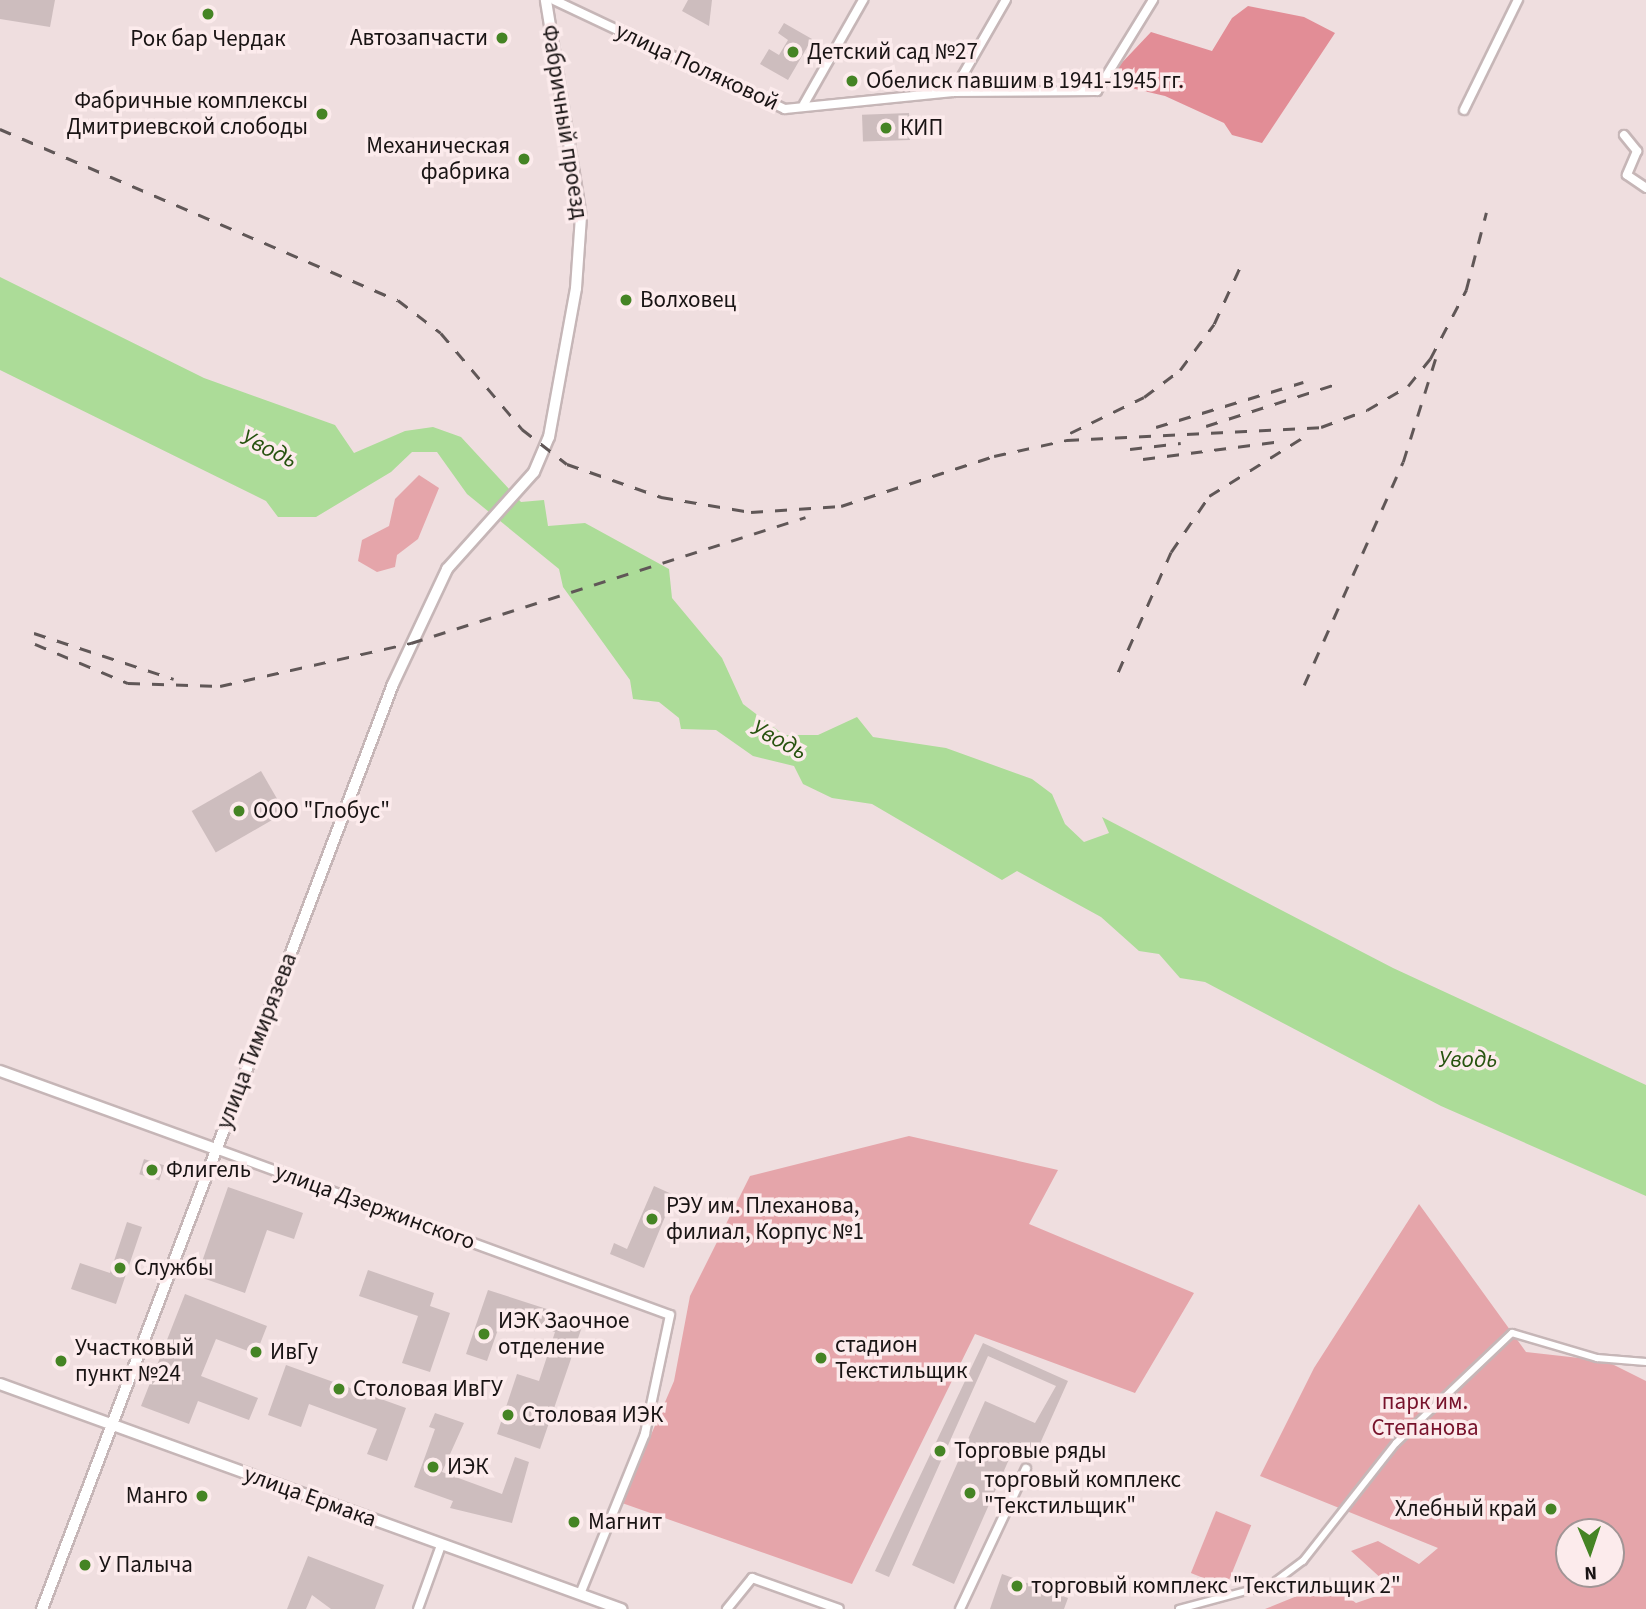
<!DOCTYPE html>
<html>
<head>
<meta charset="utf-8">
<style>
  body { margin:0 }
  #map { position:relative; width:1646px; height:1609px; overflow:hidden; background:#efdedf; font-family:"Source Sans 3",sans-serif }
  div>[style] { position:absolute }
  .green>* { inset:0; background:#e5a5aa; transform-origin:0 0 }
  .forest>* { inset:0; background:#e28d96 }
  .water>* { inset:0; background:#acdc98 }
  .building>* { inset:0; background:#cdbdbe; transform-origin:0 0 }
  .roads { filter:drop-shadow(2px 0 #c6b6b7) drop-shadow(-2px 0 #c6b6b7) drop-shadow(0 2px #c6b6b7) drop-shadow(0 -2px #c6b6b7) }
  .pedestrian>* { height:6px; margin:-3px; padding:0 3px; transform-origin:3px; border-radius:3px; background:#fff }
  .minor>* { height:8px; margin:-4px; padding:0 4px; transform-origin:4px; border-radius:4px; background:#fff }
  .tertiary>* { height:10px; margin:-5px; padding:0 5px; transform-origin:5px; border-radius:5px; background:#fff }
  .secondary>* { height:10px; margin:-5px; padding:0 5px; transform-origin:5px; border-radius:5px; background:#fff }
  .rail>* { height:2.5px; margin-top:-1.25px; transform-origin:0; background:repeating-linear-gradient(90deg,#605757 0 12px,transparent 0 24px) }
  .dots>* { width:19px; height:19px; translate:-50% -50%; box-sizing:border-box; border:4px solid #fcebec; border-radius:50% }
  span { translate:-50% -50%; white-space:nowrap; text-align:center; line-height:1.15; -webkit-text-stroke:7px #fcebec; paint-order:stroke }
  .poi-label { font-size:23px; color:#191414 }
  .right { translate:-100% -50%; text-align:right }
  .left { translate:0 -50%; text-align:left }
  .street-label { font-size:23px; color:#191414 }
  .park-label { font-size:23px; color:#77122b }
  .water-label { font-size:24px; color:#27530f; font-style:italic }
  .north { position:absolute; left:1555px; top:1518px; width:70px; height:70px; box-sizing:border-box; background:#fcebec; border:2px solid #a19596; border-radius:50%; rotate:178deg; font-size:19px; font-weight:700; line-height:28px; text-align:center; color:#191414 }
  .north::after { content:''; display:block; margin:auto; width:24px; height:32px; background:#458424; clip-path:polygon(50% 0,100% 100%,50% 72%,0 100%) }
</style>
</head>
<body>
<div id="map">
  <div class="green">
    <i style="clip-path:polygon(419px 475px,439px 488px,418px 539px,397px 555px,395px 567px,377px 572px,358px 561px,362px 540px,389px 526px,395px 499px)"></i>
    <i style="clip-path:polygon(909px 1136px,1058px 1170px,1029px 1224px,1194px 1293px,1135px 1393px,975px 1334px,852px 1584px,622px 1503px,674px 1381px,690px 1296px,750px 1176px)"></i>
    <i style="clip-path:polygon(evenodd,1419px 1204px,1526px 1352px,1606px 1361px,1646px 1381px,1646px 1609px,1265px 1609px,1329px 1583px,1356px 1603px,1394px 1590px,1351px 1551px,1378px 1541px,1419px 1564px,1438px 1548px,1260px 1476px,1314px 1368px,1419px 1204px,1569px 1532px,1611px 1532px,1611px 1574px,1569px 1574px,1569px 1532px)"></i>
    <i style="left:1216px;top:1511px;width:38px;height:67px;rotate:22deg"></i>
  </div>
  <div class="forest">
    <i style="clip-path:polygon(1248px 6px,1304px 17px,1335px 33px,1262px 143px,1232px 135px,1224px 123px,1165px 96px,1114px 84px,1115px 70px,1151px 32px,1212px 51px,1232px 18px)"></i>
  </div>
  <div class="water">
    <i style="clip-path:polygon(0 277px,204px 378px,335px 425px,354px 453px,405px 431px,433px 427px,461px 437px,521px 502px,544px 500px,548px 526px,585px 523px,669px 569px,672px 598px,722px 658px,743px 704px,784px 735px,818px 735px,857px 717px,873px 737px,946px 748px,1032px 779px,1052px 794px,1065px 824px,1084px 842px,1109px 833px,1102px 817px,1393px 968px,1646px 1085px,1646px 1196px,1441px 1106px,1205px 982px,1180px 978px,1159px 954px,1139px 951px,1101px 917px,1017px 871px,1002px 880px,872px 804px,832px 798px,803px 784px,794px 766px,753px 756px,716px 730px,681px 729px,679px 718px,659px 702px,633px 699px,630px 680px,563px 587px,559px 569px,467px 494px,437px 452px,412px 452px,391px 472px,316px 517px,278px 517px,266px 501px,0 370px)"></i>
  </div>
  <div class="building">
    <i style="clip-path:polygon(0 0,55px 0,50px 27px,0 19px)"></i>
    <i style="clip-path:polygon(688px 0,712px 0,709px 26px,682px 11px)"></i>
    <i style="clip-path:polygon(784px 23px,812px 39px,788px 80px,760px 64px,769px 49px,779px 55px,788px 40px,778px 33px)"></i>
    <i style="left:909px;top:113px;width:27px;height:47px;rotate:88deg"></i>
    <i style="left:261px;top:771px;width:48px;height:80px;rotate:60deg"></i>
    <i style="left:144px;top:1159px;width:21px;height:16px;rotate:17deg"></i>
    <i style="clip-path:polygon(654px 1186px,674px 1195px,644px 1268px,610px 1254px,614px 1243px,627px 1249px)"></i>
    <i style="clip-path:polygon(228px 1187px,303px 1213px,294px 1239px,267px 1230px,245px 1293px,197px 1276px)"></i>
    <i style="clip-path:polygon(127px 1222px,142px 1227px,116px 1304px,71px 1289px,80px 1263px,110px 1273px)"></i>
    <i style="clip-path:polygon(368px 1270px,434px 1293px,430px 1306px,450px 1313px,430px 1372px,402px 1363px,418px 1316px,359px 1296px)"></i>
    <i style="clip-path:polygon(488px 1290px,584px 1321px,540px 1449px,497px 1434px,517px 1374px,539px 1381px,555px 1332px,503px 1315px,487px 1361px,466px 1354px)"></i>
    <i style="clip-path:polygon(185px 1294px,267px 1326px,256px 1354px,216px 1339px,201px 1376px,258px 1398px,249px 1420px,198px 1401px,189px 1424px,141px 1406px)"></i>
    <i style="clip-path:polygon(983px 1343px,1068px 1381px,1034px 1457px,1014px 1448px,954px 1584px,912px 1565px,985px 1401px,1035px 1423px,1056px 1386px,988px 1356px,889px 1577px,875px 1571px)"></i>
    <i style="clip-path:polygon(286px 1365px,406px 1408px,387px 1461px,367px 1454px,377px 1429px,309px 1404px,301px 1427px,268px 1415px)"></i>
    <i style="clip-path:polygon(435px 1413px,464px 1423px,442px 1472px,502px 1494px,515px 1457px,529px 1462px,512px 1523px,450px 1508px,453px 1501px,414px 1487px,435px 1429px,429px 1427px)"></i>
    <i style="clip-path:polygon(308px 1556px,384px 1585px,375px 1609px,331px 1609px,312px 1595px,306px 1609px,287px 1609px)"></i>
    <i style="clip-path:polygon(1002px 1574px,1068px 1598px,1064px 1609px,990px 1609px)"></i>
  </div>
  <div class="roads">
    <div class="pedestrian">
      <i style="left:1179px;top:1609px;width:96px;rotate:-15deg"></i>
      <i style="left:1272px;top:1584px;width:39px;rotate:-37deg"></i>
      <i style="left:1303px;top:1561px;width:150px;rotate:-51.8deg"></i>
      <i style="left:1396px;top:1443px;width:160px;rotate:-43.5deg"></i>
      <i style="left:1512px;top:1333px;width:89px;rotate:16.4deg"></i>
      <i style="left:1597px;top:1358px;width:49px;rotate:4.7deg"></i>
    </div>
    <div class="minor">
      <i style="left:554px;top:0;width:255px;rotate:25.3deg"></i>
      <i style="left:785px;top:109px;width:169px;rotate:-5.8deg"></i>
      <i style="left:953px;top:92px;width:144px;rotate:-0.4deg"></i>
      <i style="left:1097px;top:91px;width:107px;rotate:-58.4deg"></i>
      <i style="left:953px;top:92px;width:106px;rotate:-60.1deg"></i>
      <i style="left:804px;top:104px;width:120px;rotate:-60.4deg"></i>
      <i style="left:1464px;top:110px;width:123px;rotate:-63.9deg"></i>
      <i style="left:1624px;top:135px;width:21px;rotate:51deg"></i>
      <i style="left:1637px;top:151px;width:26px;rotate:113deg"></i>
      <i style="left:1627px;top:175px;width:23px;rotate:34deg"></i>
      <i style="left:216px;top:1149px;width:483px;rotate:20.1deg"></i>
      <i style="left:670px;top:1315px;width:122px;rotate:101.9deg"></i>
      <i style="left:645px;top:1434px;width:173px;rotate:112.1deg"></i>
      <i style="left:418px;top:1609px;width:68px;rotate:-70.2deg"></i>
      <i style="left:727px;top:1609px;width:40px;rotate:-51deg"></i>
      <i style="left:752px;top:1578px;width:92px;rotate:19.6deg"></i>
      <i style="left:960px;top:1609px;width:155px;rotate:-64.8deg"></i>
    </div>
    <div class="tertiary">
      <i style="left:0;top:1071px;width:230px;rotate:19.9deg"></i>
    </div>
    <div class="secondary">
      <i style="left:0;top:1384px;width:661px;rotate:19.92deg"></i>
      <i style="left:42px;top:1609px;width:989px;rotate:-69.22deg"></i>
      <i style="left:393px;top:684px;width:127px;rotate:-64.8deg"></i>
      <i style="left:447px;top:569px;width:130px;rotate:-48.1deg"></i>
      <i style="left:534px;top:472px;width:38px;rotate:-67deg"></i>
      <i style="left:549px;top:437px;width:151px;rotate:-79.7deg"></i>
      <i style="left:576px;top:288px;width:71px;rotate:-86deg"></i>
      <i style="left:581px;top:217px;width:220px;rotate:-99.2deg"></i>
    </div>
  </div>
  <div class="rail">
    <i style="left:0;top:129px;width:433px;rotate:23.3deg"></i>
    <i style="left:398px;top:300px;width:54px;rotate:37.5deg"></i>
    <i style="left:441px;top:333px;width:126px;rotate:49.8deg"></i>
    <i style="left:522px;top:429px;width:57px;rotate:37.9deg"></i>
    <i style="left:567px;top:464px;width:100px;rotate:19.3deg"></i>
    <i style="left:661px;top:497px;width:91px;rotate:9.5deg"></i>
    <i style="left:751px;top:512px;width:90px;rotate:-3.8deg"></i>
    <i style="left:841px;top:506px;width:161px;rotate:-18.1deg"></i>
    <i style="left:994px;top:456px;width:75px;rotate:-12.4deg"></i>
    <i style="left:1067px;top:440px;width:254px;rotate:-2.9deg"></i>
    <i style="left:1321px;top:427px;width:49px;rotate:-20.3deg"></i>
    <i style="left:1367px;top:410px;width:48px;rotate:-30.3deg"></i>
    <i style="left:1408px;top:386px;width:35px;rotate:-51deg"></i>
    <i style="left:1430px;top:359px;width:78px;rotate:-62.4deg"></i>
    <i style="left:1466px;top:290px;width:80px;rotate:-75.4deg"></i>
    <i style="left:1206px;top:426px;width:137px;rotate:-17.9deg"></i>
    <i style="left:1156px;top:427px;width:154px;rotate:-17deg"></i>
    <i style="left:1070px;top:433px;width:82px;rotate:-25.9deg"></i>
    <i style="left:1144px;top:397px;width:45px;rotate:-36.9deg"></i>
    <i style="left:1180px;top:370px;width:57px;rotate:-53.5deg"></i>
    <i style="left:1214px;top:324px;width:63px;rotate:-65.5deg"></i>
    <i style="left:1130px;top:449px;width:51px;rotate:-6.7deg"></i>
    <i style="left:1143px;top:459px;width:140px;rotate:-7.4deg"></i>
    <i style="left:34px;top:633px;width:147px;rotate:18.2deg"></i>
    <i style="left:35px;top:644px;width:101px;rotate:22.8deg"></i>
    <i style="left:128px;top:683px;width:92px;rotate:1.9deg"></i>
    <i style="left:220px;top:686px;width:196px;rotate:-12.7deg"></i>
    <i style="left:411px;top:643px;width:414px;rotate:-17.7deg"></i>
    <i style="left:1118px;top:672px;width:131px;rotate:-66.2deg"></i>
    <i style="left:1171px;top:552px;width:68px;rotate:-55.8deg"></i>
    <i style="left:1209px;top:496px;width:119px;rotate:-32deg"></i>
    <i style="left:1304px;top:685px;width:244px;rotate:-66.1deg"></i>
    <i style="left:1403px;top:462px;width:110px;rotate:-72.6deg"></i>
  </div>
  <div class="dots">
    <i style="left:208px;top:14px;background:#458424"></i>
    <i style="left:502px;top:38px;background:#458424"></i>
    <i style="left:793px;top:52px;background:#458424"></i>
    <i style="left:852px;top:81px;background:#458424"></i>
    <i style="left:322px;top:114px;background:#458424"></i>
    <i style="left:886px;top:128px;background:#458424"></i>
    <i style="left:524px;top:159px;background:#458424"></i>
    <i style="left:626px;top:300px;background:#458424"></i>
    <i style="left:239px;top:811px;background:#458424"></i>
    <i style="left:152px;top:1170px;background:#458424"></i>
    <i style="left:652px;top:1219px;background:#458424"></i>
    <i style="left:120px;top:1268px;background:#458424"></i>
    <i style="left:484px;top:1334px;background:#458424"></i>
    <i style="left:256px;top:1352px;background:#458424"></i>
    <i style="left:821px;top:1358px;background:#458424"></i>
    <i style="left:61px;top:1361px;background:#458424"></i>
    <i style="left:339px;top:1389px;background:#458424"></i>
    <i style="left:508px;top:1415px;background:#458424"></i>
    <i style="left:940px;top:1451px;background:#458424"></i>
    <i style="left:433px;top:1467px;background:#458424"></i>
    <i style="left:970px;top:1493px;background:#458424"></i>
    <i style="left:202px;top:1496px;background:#458424"></i>
    <i style="left:1551px;top:1509px;background:#458424"></i>
    <i style="left:574px;top:1522px;background:#458424"></i>
    <i style="left:85px;top:1565px;background:#458424"></i>
    <i style="left:1017px;top:1586px;background:#458424"></i>
  </div>
  <div class="poi-label">
    <span class="right" style="left:488px;top:38px">Автозапчасти</span>
    <span style="left:208px;top:39px">Рок бар Чердак</span>
    <span class="left" style="left:807px;top:52px">Детский сад №27</span>
    <span class="left" style="left:866px;top:81px">Обелиск павшим в 1941-1945 гг.</span>
    <span class="right" style="left:308px;top:114px">Фабричные комплексы<br>Дмитриевской слободы</span>
    <span class="left" style="left:900px;top:128px">КИП</span>
    <span class="right" style="left:510px;top:159px">Механическая<br>фабрика</span>
    <span class="left" style="left:640px;top:300px">Волховец</span>
    <span class="left" style="left:253px;top:811px">ООО "Глобус"</span>
    <span class="left" style="left:166px;top:1170px">Флигель</span>
    <span class="left" style="left:666px;top:1219px">РЭУ им. Плеханова,<br>филиал, Корпус №1</span>
    <span class="left" style="left:134px;top:1268px">Службы</span>
    <span class="left" style="left:498px;top:1334px">ИЭК Заочное<br>отделение</span>
    <span class="left" style="left:835px;top:1358px">стадион<br>Текстильщик</span>
    <span class="left" style="left:75px;top:1361px">Участковый<br>пункт №24</span>
    <span class="left" style="left:270px;top:1352px">ИвГу</span>
    <span class="left" style="left:353px;top:1389px">Столовая ИвГУ</span>
    <span class="left" style="left:522px;top:1415px">Столовая ИЭК</span>
    <span class="left" style="left:954px;top:1451px">Торговые ряды</span>
    <span class="left" style="left:447px;top:1467px">ИЭК</span>
    <span class="left" style="left:984px;top:1493px">торговый комплекс<br>"Текстильщик"</span>
    <span class="right" style="left:188px;top:1496px">Манго</span>
    <span class="right" style="left:1537px;top:1509px">Хлебный край</span>
    <span class="left" style="left:588px;top:1522px">Магнит</span>
    <span class="left" style="left:99px;top:1565px">У Палыча</span>
    <span class="left" style="left:1031px;top:1586px">торговый комплекс "Текстильщик 2"</span>
  </div>
  <div class="street-label">
    <span style="left:697px;top:67px;rotate:25deg">улица Поляковой</span>
    <span style="left:564px;top:122px;rotate:81deg">Фабричный проезд</span>
    <span style="left:257px;top:1041px;rotate:-69deg">улица Тимирязева</span>
    <span style="left:375px;top:1207px;rotate:20deg">улица Дзержинского</span>
    <span style="left:310px;top:1497px;rotate:20deg">улица Ермака</span>
  </div>
  <div class="park-label">
    <span style="left:1425px;top:1415px">парк им.<br>Степанова</span>
  </div>
  <div class="water-label">
    <span style="left:269px;top:449px;rotate:26deg">Уводь</span>
    <span style="left:779px;top:740px;rotate:28deg">Уводь</span>
    <span style="left:1468px;top:1060px">Уводь</span>
  </div>
  <div class="north">N</div>
</div>
</body>
</html>
